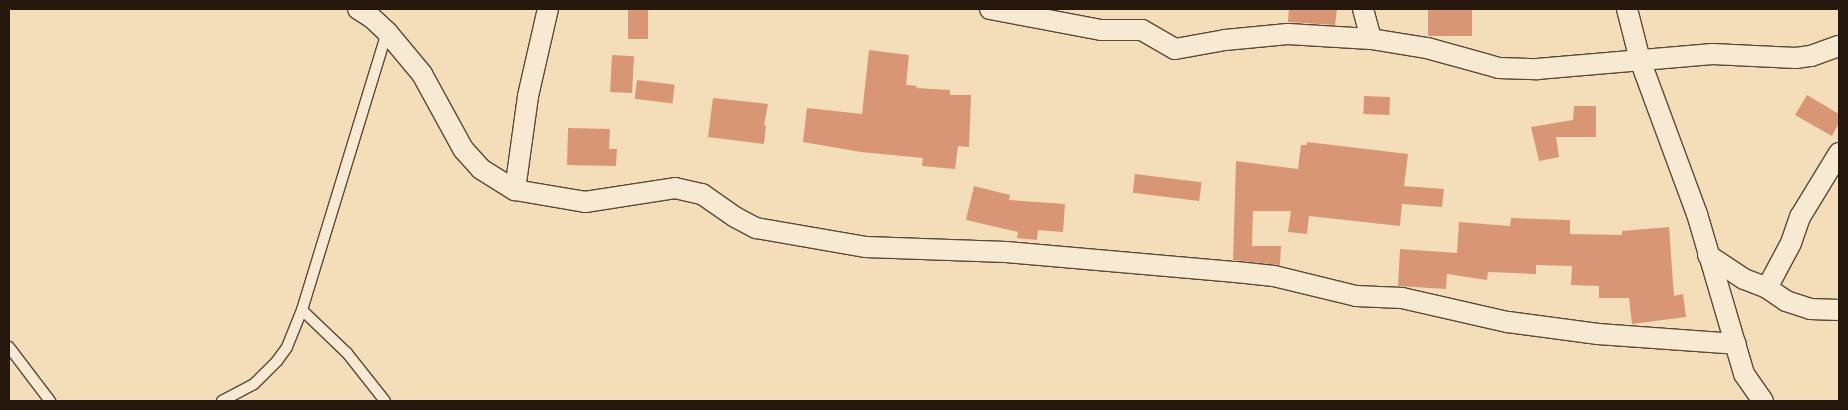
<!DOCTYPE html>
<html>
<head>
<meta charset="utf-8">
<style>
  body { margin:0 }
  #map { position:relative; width:1848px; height:410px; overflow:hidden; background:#f4deb9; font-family:Cardo,serif }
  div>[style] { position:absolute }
  .building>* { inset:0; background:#d99675; transform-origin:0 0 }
  .roads { filter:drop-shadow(1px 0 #594937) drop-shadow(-1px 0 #594937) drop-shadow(0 1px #594937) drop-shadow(0 -1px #594937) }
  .service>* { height:10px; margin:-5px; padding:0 5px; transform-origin:5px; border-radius:5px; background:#f8ead2 }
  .minor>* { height:20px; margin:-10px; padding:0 10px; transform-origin:10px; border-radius:10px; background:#f8ead2 }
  span { translate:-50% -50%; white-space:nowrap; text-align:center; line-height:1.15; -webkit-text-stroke:5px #f8ead2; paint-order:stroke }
  .frame { position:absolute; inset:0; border:10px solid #25170c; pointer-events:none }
</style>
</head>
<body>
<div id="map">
  <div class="building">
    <i style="left:628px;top:9px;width:20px;height:30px"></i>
    <i style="clip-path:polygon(1289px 9px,1337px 9px,1335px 25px,1288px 22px)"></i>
    <i style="left:1428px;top:9px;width:44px;height:27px"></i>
    <i style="clip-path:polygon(869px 50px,909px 55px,906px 85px,917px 86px,916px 88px,950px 90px,950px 95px,971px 95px,969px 147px,958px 146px,955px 169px,922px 166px,923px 158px,861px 152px,803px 142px,807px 108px,862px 114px)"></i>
    <i style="left:612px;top:55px;width:22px;height:37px;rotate:3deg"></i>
    <i style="left:637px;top:80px;width:38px;height:19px;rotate:7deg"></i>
    <i style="clip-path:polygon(1807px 95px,1839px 114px,1839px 123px,1832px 136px,1795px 115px)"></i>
    <i style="left:1364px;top:96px;width:26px;height:18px;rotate:2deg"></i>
    <i style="clip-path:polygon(713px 98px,768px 104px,764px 125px,766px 126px,764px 144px,708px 137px)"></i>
    <i style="clip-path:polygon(1574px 106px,1596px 106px,1596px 137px,1556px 137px,1559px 157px,1539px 161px,1531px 127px,1573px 120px)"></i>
    <i style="clip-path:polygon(568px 128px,610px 129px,609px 149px,617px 149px,616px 166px,567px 165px)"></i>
    <i style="clip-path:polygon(1307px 142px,1408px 154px,1404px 186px,1444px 189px,1442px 207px,1402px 204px,1400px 226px,1309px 216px,1307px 234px,1288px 232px,1291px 211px,1253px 211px,1252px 246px,1281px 246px,1280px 265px,1233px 260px,1236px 161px,1298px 169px,1301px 145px,1307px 145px)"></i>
    <i style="left:1135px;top:174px;width:67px;height:19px;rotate:7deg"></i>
    <i style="clip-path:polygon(974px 186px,1010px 195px,1009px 200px,1065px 204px,1063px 232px,1038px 230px,1037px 240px,1017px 238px,1018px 232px,966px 220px)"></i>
    <i style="clip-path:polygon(1511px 218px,1570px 220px,1570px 234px,1622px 235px,1622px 231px,1669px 227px,1674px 296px,1683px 294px,1686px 317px,1632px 324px,1629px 298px,1599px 298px,1599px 286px,1571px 285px,1572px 266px,1536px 265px,1536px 274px,1488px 272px,1487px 280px,1447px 274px,1446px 289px,1398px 286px,1400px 249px,1457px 253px,1459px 222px,1510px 226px)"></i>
  </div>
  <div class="roads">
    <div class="service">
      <i style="left:302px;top:310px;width:62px;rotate:43.7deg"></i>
      <i style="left:347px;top:353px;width:61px;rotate:51.6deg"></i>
      <i style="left:9px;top:347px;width:68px;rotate:52.8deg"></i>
      <i style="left:222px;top:401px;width:36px;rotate:-28deg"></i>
      <i style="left:254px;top:384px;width:33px;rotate:-45deg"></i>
      <i style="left:277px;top:361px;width:17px;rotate:-54deg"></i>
      <i style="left:287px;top:347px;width:40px;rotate:-68deg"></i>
      <i style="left:302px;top:310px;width:291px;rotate:-73deg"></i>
    </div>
    <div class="minor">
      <i style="left:358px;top:9px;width:15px;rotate:32deg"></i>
      <i style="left:371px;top:17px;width:22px;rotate:43deg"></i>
      <i style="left:387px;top:32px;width:55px;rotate:50.2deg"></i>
      <i style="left:422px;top:74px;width:85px;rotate:61.3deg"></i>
      <i style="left:463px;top:149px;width:27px;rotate:48deg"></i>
      <i style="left:481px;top:169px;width:40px;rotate:32deg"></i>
      <i style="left:515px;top:190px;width:71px;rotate:9.7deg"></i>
      <i style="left:585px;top:202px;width:91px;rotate:-8.8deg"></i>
      <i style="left:675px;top:188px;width:28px;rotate:13deg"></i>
      <i style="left:702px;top:194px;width:40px;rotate:34.9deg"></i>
      <i style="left:735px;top:217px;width:24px;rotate:28deg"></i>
      <i style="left:756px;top:228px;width:112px;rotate:9.8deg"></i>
      <i style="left:866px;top:247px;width:140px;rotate:2deg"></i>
      <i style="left:1006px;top:252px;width:231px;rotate:5deg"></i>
      <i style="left:1236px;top:272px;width:38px;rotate:6deg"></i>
      <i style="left:1274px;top:276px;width:84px;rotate:13.7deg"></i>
      <i style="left:1356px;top:296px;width:46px;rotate:2.5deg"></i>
      <i style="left:1402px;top:298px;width:109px;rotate:12.8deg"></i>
      <i style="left:1508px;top:322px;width:91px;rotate:7.6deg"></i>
      <i style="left:1598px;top:334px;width:138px;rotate:4.1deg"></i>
      <i style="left:990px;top:9px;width:113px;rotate:10.7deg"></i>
      <i style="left:1101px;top:30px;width:41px"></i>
      <i style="left:1142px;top:30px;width:38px;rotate:30deg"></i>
      <i style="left:1175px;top:49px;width:51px;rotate:-10.2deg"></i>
      <i style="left:1225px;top:40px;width:63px;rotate:-5.4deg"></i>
      <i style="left:1288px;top:34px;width:83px;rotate:3.4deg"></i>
      <i style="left:1371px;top:39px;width:57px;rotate:9.1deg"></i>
      <i style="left:1427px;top:48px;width:75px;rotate:15.5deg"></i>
      <i style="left:1499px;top:68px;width:38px;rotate:2deg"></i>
      <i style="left:1537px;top:69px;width:176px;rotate:-4.9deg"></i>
      <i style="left:1712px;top:54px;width:84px;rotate:2.7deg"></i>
      <i style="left:1796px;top:58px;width:15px;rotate:-8deg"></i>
      <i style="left:1811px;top:56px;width:30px;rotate:-20deg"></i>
      <i style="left:1363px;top:9px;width:31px;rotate:75deg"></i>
      <i style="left:1627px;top:9px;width:53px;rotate:75.7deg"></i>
      <i style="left:1640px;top:60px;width:164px;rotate:69.7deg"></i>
      <i style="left:1697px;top:214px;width:167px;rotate:73.6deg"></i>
      <i style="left:1744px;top:374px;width:33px;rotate:55deg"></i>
      <i style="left:515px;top:190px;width:95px;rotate:-82.1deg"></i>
      <i style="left:528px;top:96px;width:89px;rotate:-77.1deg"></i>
      <i style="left:1708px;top:255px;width:43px;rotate:33.7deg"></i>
      <i style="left:1744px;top:279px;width:25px;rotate:21deg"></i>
      <i style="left:1767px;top:288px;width:23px;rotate:34deg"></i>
      <i style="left:1786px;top:301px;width:25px;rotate:18deg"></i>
      <i style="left:1810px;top:309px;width:29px;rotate:2deg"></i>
      <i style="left:1767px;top:288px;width:51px;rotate:-61.9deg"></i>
      <i style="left:1791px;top:243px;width:28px;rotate:-71deg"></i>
      <i style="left:1800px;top:217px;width:75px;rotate:-58.6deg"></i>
    </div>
  </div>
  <div class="frame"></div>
</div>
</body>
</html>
